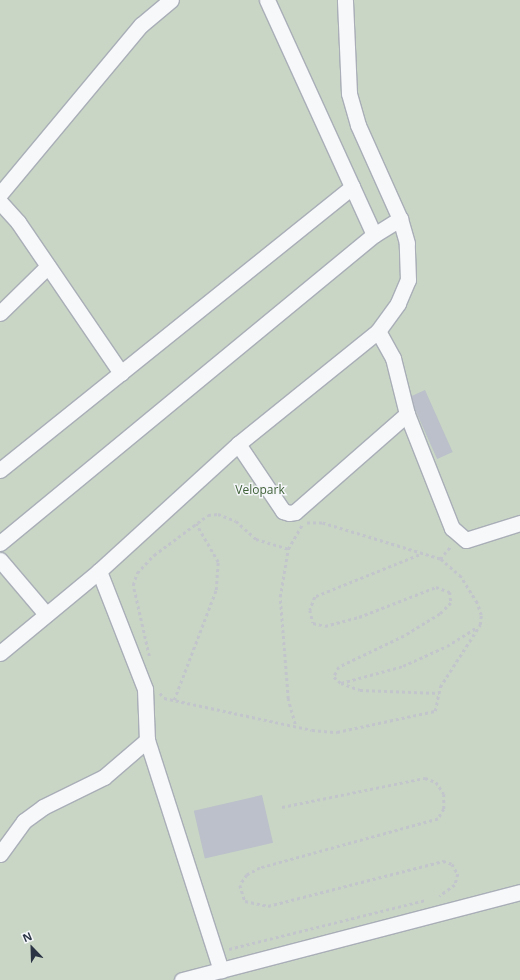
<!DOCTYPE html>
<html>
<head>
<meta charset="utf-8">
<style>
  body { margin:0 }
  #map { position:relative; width:520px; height:980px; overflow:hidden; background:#e4e7ec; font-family:"Open Sans",sans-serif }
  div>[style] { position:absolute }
  .green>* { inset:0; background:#c9d6c5; transform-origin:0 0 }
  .building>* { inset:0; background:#bbc0ca; transform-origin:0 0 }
  .path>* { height:2.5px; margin-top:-1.25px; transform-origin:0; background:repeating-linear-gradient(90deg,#c2c5cb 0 3px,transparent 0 6px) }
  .roads { filter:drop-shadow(1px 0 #a9aeb7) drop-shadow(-1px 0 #a9aeb7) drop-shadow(0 1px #a9aeb7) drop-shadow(0 -1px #a9aeb7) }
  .minor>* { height:15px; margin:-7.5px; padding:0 7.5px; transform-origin:7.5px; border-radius:7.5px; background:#f7f8fa }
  span { translate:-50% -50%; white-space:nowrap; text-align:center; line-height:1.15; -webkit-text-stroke:3px #f4f6f9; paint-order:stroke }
  .park-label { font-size:12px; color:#3f6138 }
  .north { position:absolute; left:12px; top:928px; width:40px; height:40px; -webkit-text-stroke:3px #f4f6f9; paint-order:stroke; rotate:337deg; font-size:11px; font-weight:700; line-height:16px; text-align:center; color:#2b3445 }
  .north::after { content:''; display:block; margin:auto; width:14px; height:18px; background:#2b3445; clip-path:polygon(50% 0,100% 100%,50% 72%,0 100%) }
</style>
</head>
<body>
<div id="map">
  <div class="green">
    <i style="left:0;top:0;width:520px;height:980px"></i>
  </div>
  <div class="building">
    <i style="left:425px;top:390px;width:68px;height:17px;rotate:66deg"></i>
    <i style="left:262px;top:795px;width:49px;height:70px;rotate:77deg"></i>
  </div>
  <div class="path">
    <i style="left:419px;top:555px;width:112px;rotate:158deg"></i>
    <i style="left:315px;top:597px;width:14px;rotate:111deg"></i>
    <i style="left:310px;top:610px;width:13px;rotate:77deg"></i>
    <i style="left:313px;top:623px;width:12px;rotate:14deg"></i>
    <i style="left:325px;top:626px;width:35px;rotate:-15deg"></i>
    <i style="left:359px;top:617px;width:83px;rotate:-21.3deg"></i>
    <i style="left:436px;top:587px;width:15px;rotate:20deg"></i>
    <i style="left:450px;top:592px;width:11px;rotate:85deg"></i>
    <i style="left:451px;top:603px;width:16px;rotate:135deg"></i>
    <i style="left:440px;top:614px;width:42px;rotate:148.6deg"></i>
    <i style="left:404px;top:636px;width:72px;rotate:154.5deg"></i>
    <i style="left:339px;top:667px;width:11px;rotate:117deg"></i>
    <i style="left:334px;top:677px;width:9px;rotate:41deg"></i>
    <i style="left:341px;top:683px;width:20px;rotate:20deg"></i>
    <i style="left:360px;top:690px;width:79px;rotate:2.2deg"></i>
    <i style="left:440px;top:559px;width:17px;rotate:-50deg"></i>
    <i style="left:149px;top:656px;width:73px;rotate:-102.7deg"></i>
    <i style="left:133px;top:585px;width:13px;rotate:-72deg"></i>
    <i style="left:137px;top:573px;width:25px;rotate:-47deg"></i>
    <i style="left:154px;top:555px;width:67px;rotate:-36.5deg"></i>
    <i style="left:208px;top:515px;width:10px;rotate:-6deg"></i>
    <i style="left:218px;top:514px;width:19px;rotate:21deg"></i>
    <i style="left:236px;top:521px;width:27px;rotate:42deg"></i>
    <i style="left:256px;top:539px;width:34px;rotate:17deg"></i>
    <i style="left:341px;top:683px;width:64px;rotate:-15.3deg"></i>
    <i style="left:403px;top:666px;width:48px;rotate:-24.4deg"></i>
    <i style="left:447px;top:646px;width:36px;rotate:-32deg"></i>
    <i style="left:160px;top:693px;width:6px;rotate:51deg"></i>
    <i style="left:164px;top:698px;width:151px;rotate:12.2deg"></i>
    <i style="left:312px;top:730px;width:25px;rotate:5deg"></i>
    <i style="left:337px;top:732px;width:100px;rotate:-12.1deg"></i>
    <i style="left:435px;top:711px;width:25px;rotate:-78deg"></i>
    <i style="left:440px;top:687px;width:74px;rotate:-57.2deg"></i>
    <i style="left:480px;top:625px;width:10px;rotate:-84deg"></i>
    <i style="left:481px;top:615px;width:13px;rotate:-108deg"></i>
    <i style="left:477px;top:603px;width:31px;rotate:-122deg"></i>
    <i style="left:461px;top:577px;width:28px;rotate:-139deg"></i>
    <i style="left:440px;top:559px;width:123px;rotate:-163deg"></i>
    <i style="left:322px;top:523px;width:16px;rotate:180deg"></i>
    <i style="left:174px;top:700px;width:118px;rotate:-69.1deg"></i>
    <i style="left:216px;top:590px;width:28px;rotate:-86deg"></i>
    <i style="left:218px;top:562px;width:44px;rotate:-120.1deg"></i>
    <i style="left:295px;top:724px;width:26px;rotate:-106deg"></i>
    <i style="left:288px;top:699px;width:102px;rotate:-94.5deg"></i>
    <i style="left:280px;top:597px;width:49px;rotate:-80.5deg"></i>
    <i style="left:288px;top:549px;width:28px;rotate:-60deg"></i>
    <i style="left:282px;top:807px;width:146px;rotate:-11.5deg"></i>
    <i style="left:425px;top:778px;width:12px;rotate:20deg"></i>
    <i style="left:436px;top:782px;width:14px;rotate:56deg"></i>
    <i style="left:444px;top:794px;width:15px;rotate:90deg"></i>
    <i style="left:444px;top:809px;width:12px;rotate:121deg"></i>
    <i style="left:438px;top:819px;width:185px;rotate:164.6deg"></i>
    <i style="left:260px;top:868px;width:15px;rotate:152deg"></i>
    <i style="left:247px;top:875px;width:12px;rotate:125deg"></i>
    <i style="left:240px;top:885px;width:17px;rotate:73deg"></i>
    <i style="left:245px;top:901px;width:24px;rotate:12deg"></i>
    <i style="left:268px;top:906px;width:181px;rotate:-14.4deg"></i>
    <i style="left:443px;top:861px;width:9px;rotate:18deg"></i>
    <i style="left:452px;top:864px;width:12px;rotate:59deg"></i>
    <i style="left:458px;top:874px;width:11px;rotate:105deg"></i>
    <i style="left:455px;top:885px;width:19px;rotate:144deg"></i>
    <i style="left:229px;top:949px;width:202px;rotate:-14deg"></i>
  </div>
  <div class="roads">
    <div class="minor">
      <i style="left:267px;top:0;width:258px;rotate:65.5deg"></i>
      <i style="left:0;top:194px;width:220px;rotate:-50.2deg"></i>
      <i style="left:141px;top:25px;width:39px;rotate:-40deg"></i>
      <i style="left:0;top:202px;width:27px;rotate:48deg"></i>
      <i style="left:18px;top:222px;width:183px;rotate:55.7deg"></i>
      <i style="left:0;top:313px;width:67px;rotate:-44.4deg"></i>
      <i style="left:378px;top:331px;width:31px;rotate:61deg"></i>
      <i style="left:393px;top:358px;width:58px;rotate:76deg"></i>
      <i style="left:407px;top:414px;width:123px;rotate:68.5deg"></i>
      <i style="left:452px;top:528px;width:18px;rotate:41deg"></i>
      <i style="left:466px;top:540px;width:57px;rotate:-17.5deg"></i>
      <i style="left:238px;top:444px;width:81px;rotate:56.1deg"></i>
      <i style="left:283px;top:511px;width:6px;rotate:18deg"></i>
      <i style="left:289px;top:513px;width:6px;rotate:-9deg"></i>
      <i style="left:295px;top:512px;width:149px;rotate:-41.2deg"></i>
      <i style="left:0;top:470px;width:452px;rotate:-38.8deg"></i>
      <i style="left:0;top:543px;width:484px;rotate:-39.5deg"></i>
      <i style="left:374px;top:235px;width:31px;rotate:-32deg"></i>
      <i style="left:0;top:560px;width:71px;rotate:49.6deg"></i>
      <i style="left:99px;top:571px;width:127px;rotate:68.7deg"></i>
      <i style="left:145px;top:689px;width:51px;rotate:87.8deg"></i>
      <i style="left:147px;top:740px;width:242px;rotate:72.2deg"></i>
      <i style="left:0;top:653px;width:129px;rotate:-39.6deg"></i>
      <i style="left:99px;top:571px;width:188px;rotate:-42.4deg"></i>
      <i style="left:238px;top:444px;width:180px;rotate:-38.9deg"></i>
      <i style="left:378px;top:331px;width:34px;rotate:-54deg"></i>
      <i style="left:398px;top:303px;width:25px;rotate:-67deg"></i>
      <i style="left:408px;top:280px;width:37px;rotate:-92deg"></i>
      <i style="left:407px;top:243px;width:25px;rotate:-106deg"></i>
      <i style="left:400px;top:219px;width:103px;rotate:-114.1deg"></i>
      <i style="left:358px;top:125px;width:33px;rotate:-106deg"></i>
      <i style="left:349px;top:93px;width:93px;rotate:-92.5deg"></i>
      <i style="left:0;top:854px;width:41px;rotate:-54deg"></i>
      <i style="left:24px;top:821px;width:24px;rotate:-36deg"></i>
      <i style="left:43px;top:807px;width:68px;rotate:-26.2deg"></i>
      <i style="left:104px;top:777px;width:57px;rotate:-40.7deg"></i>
      <i style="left:182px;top:980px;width:349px;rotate:-14.6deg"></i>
    </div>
  </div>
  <div class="park-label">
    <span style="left:260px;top:490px">Velopark</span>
  </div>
  <div class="north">N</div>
</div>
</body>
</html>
